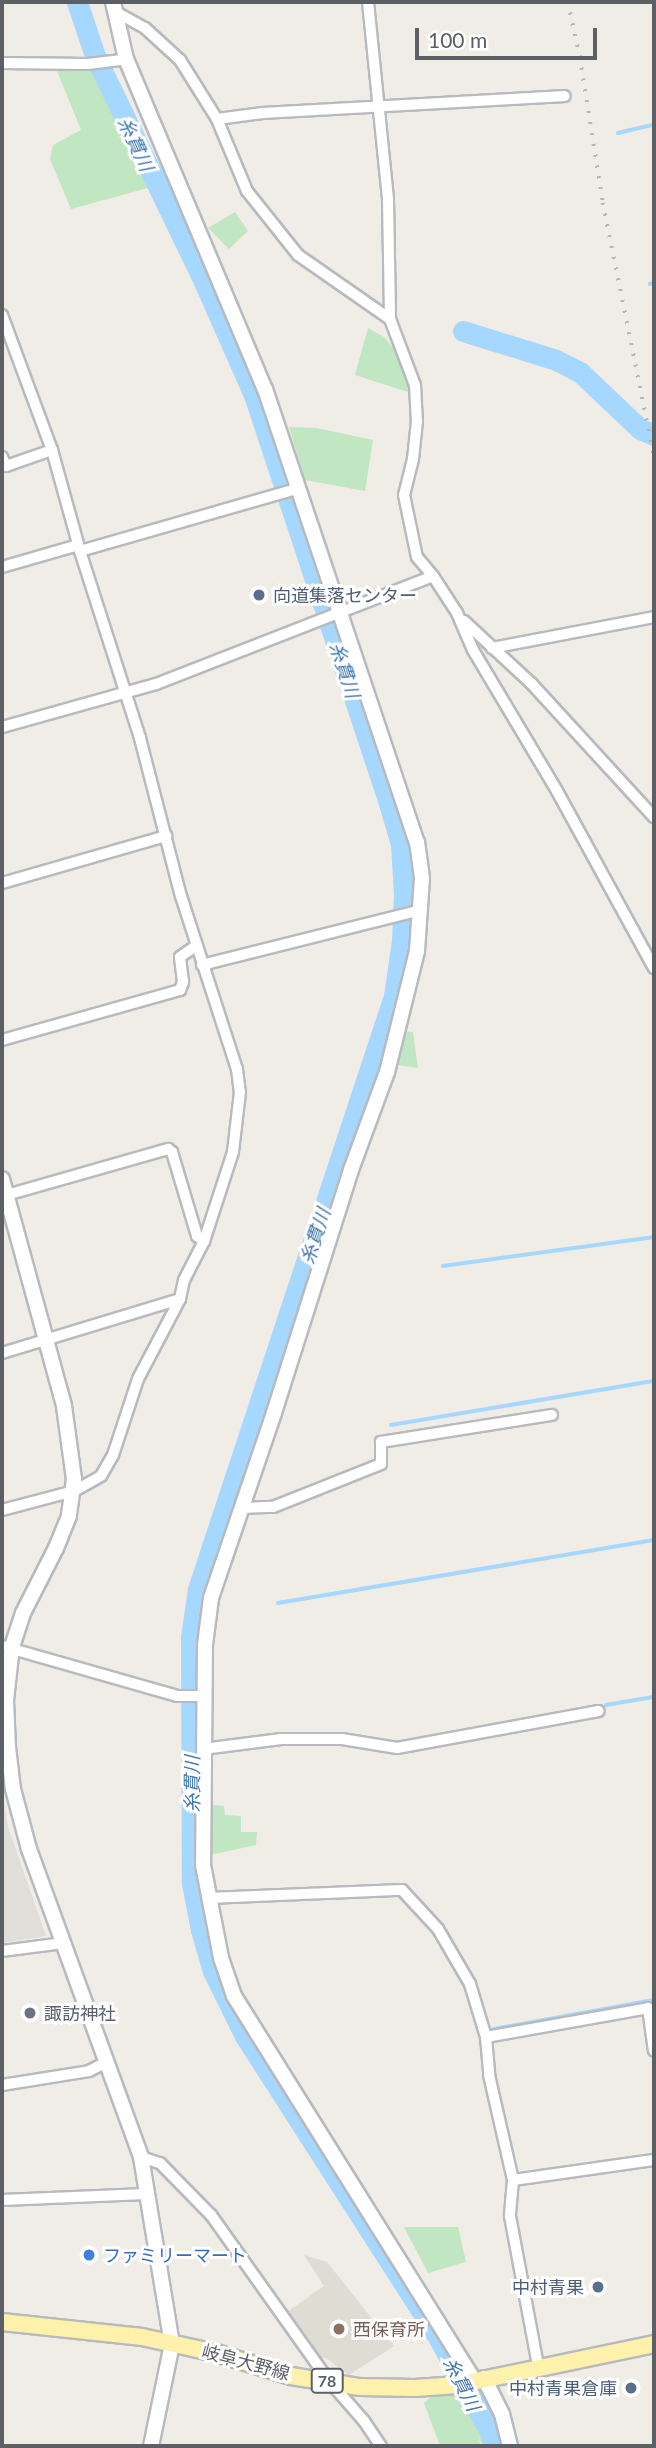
<!DOCTYPE html>
<html>
<head>
<meta charset="utf-8">
<style>
  body { margin:0 }
  #map { position:relative; width:656px; height:2448px; overflow:hidden; background:#efede5; font-family:Lato,"Noto Sans JP",sans-serif }
  div>[style] { position:absolute }
  .industrial>* { inset:0; background:#e0ded9 }
  .education>* { inset:0; background:#dfdcd3 }
  .green>* { inset:0; background:#c1e6c2 }
  .stream>* { height:3.5px; margin:-1.75px; padding:0 1.75px; transform-origin:1.75px; border-radius:1.75px; background:#a6d7fe }
  .river>* { height:21px; margin:-10.5px; padding:0 10.5px; transform-origin:10.5px; border-radius:10.5px; background:#a6d7fe }
  .roads { filter:drop-shadow(2px 0 #b7babe) drop-shadow(-2px 0 #b7babe) drop-shadow(0 2px #b7babe) drop-shadow(0 -2px #b7babe) }
  .street>* { height:10px; margin:-5px; padding:0 5px; transform-origin:5px; border-radius:5px; background:#fff }
  .secondary>* { height:14px; margin:-7px; padding:0 7px; transform-origin:7px; border-radius:7px; background:#fff }
  .primary>* { height:16px; margin:-8px; padding:0 8px; transform-origin:8px; border-radius:8px; background:#fef1ab }
  .rail>* { height:3.5px; margin-top:-1.75px; transform-origin:0; background:repeating-linear-gradient(90deg,#b5b6b6 0 2px,transparent 0 11px) }
  .dots>* { width:19px; height:19px; translate:-50% -50%; box-sizing:border-box; border:4px solid #fff; border-radius:50% }
  span { translate:-50% -50%; white-space:nowrap; text-align:center; line-height:1.15; -webkit-text-stroke:6px #fff; paint-order:stroke }
  .shield-label span { padding:2px 5px; background:#fff; border:2px solid; border-radius:5px; -webkit-text-stroke-width:0 }
  .shield-label { font-size:16px; color:#5c6065; font-weight:700 }
  .service-label { font-size:18px; color:#4e5e75 }
  .left { translate:0 -50%; text-align:left }
  .right { translate:-100% -50%; text-align:right }
  .worship-label { font-size:18px; color:#5b616d }
  .shop-label { font-size:18px; color:#366cbe }
  .education-label { font-size:18px; color:#785e54 }
  .street-label { font-size:18px; color:#5c6065 }
  .water-label { font-size:19px; color:#4277b0; font-style:italic }
  .frame { position:absolute; inset:0; border:4px solid #5c6065; pointer-events:none }
  .scale { position:absolute; left:415px; top:28px; width:182px; height:32px; box-sizing:border-box; border:4px solid #5c6065; border-top:0; padding-left:9px; font-size:21px; line-height:24px; white-space:nowrap; color:#5c6065; -webkit-text-stroke:5px #fff; paint-order:stroke }
</style>
</head>
<body>
<div id="map">
  <div class="industrial">
    <i style="clip-path:polygon(2px 1788px,8px 1827px,46px 1936px,2px 1943px)"></i>
  </div>
  <div class="education">
    <i style="clip-path:polygon(304px 2255px,327px 2262px,394px 2346px,349px 2375px,326px 2358px,319px 2358px,287px 2312px,324px 2286px)"></i>
  </div>
  <div class="green">
    <i style="clip-path:polygon(91px 68px,148px 188px,71px 209px,50px 159px,53px 145px,81px 130px,57px 71px)"></i>
    <i style="clip-path:polygon(235px 212px,248px 231px,229px 249px,208px 228px)"></i>
    <i style="clip-path:polygon(368px 328px,384px 337px,400px 356px,409px 382px,408px 392px,355px 375px)"></i>
    <i style="clip-path:polygon(289px 427px,316px 428px,373px 440px,365px 491px,305px 480px)"></i>
    <i style="clip-path:polygon(403px 1031px,413px 1032px,418px 1068px,392px 1064px)"></i>
    <i style="clip-path:polygon(211px 1805px,224px 1806px,225px 1815px,241px 1816px,241px 1832px,257px 1832px,256px 1845px,210px 1855px)"></i>
    <i style="clip-path:polygon(404px 2227px,458px 2227px,466px 2262px,428px 2273px)"></i>
    <i style="clip-path:polygon(472px 2391px,485px 2408px,501px 2446px,482px 2446px,477px 2432px,481px 2446px,440px 2446px,424px 2403px,435px 2393px)"></i>
  </div>
  <div class="stream">
    <i style="left:618px;top:133px;width:37px;rotate:-13deg"></i>
    <i style="left:650px;top:284px;width:4px;rotate:-14deg"></i>
    <i style="left:443px;top:1266px;width:213px;rotate:-7.8deg"></i>
    <i style="left:391px;top:1425px;width:267px;rotate:-9.5deg"></i>
    <i style="left:278px;top:1603px;width:381px;rotate:-9.5deg"></i>
    <i style="left:606px;top:1705px;width:49px;rotate:-9.5deg"></i>
    <i style="left:494px;top:2029px;width:163px;rotate:-10.3deg"></i>
  </div>
  <div class="river">
    <i style="left:77px;top:2px;width:57px;rotate:71.6deg"></i>
    <i style="left:95px;top:56px;width:243px;rotate:64.2deg"></i>
    <i style="left:201px;top:275px;width:131px;rotate:66.2deg"></i>
    <i style="left:254px;top:395px;width:419px;rotate:71.7deg"></i>
    <i style="left:386px;top:793px;width:53px;rotate:73.6deg"></i>
    <i style="left:401px;top:844px;width:50px;rotate:86.6deg"></i>
    <i style="left:404px;top:894px;width:47px;rotate:92.4deg"></i>
    <i style="left:402px;top:941px;width:56px;rotate:98.3deg"></i>
    <i style="left:394px;top:996px;width:625px;rotate:108.29deg"></i>
    <i style="left:198px;top:1589px;width:49px;rotate:98.3deg"></i>
    <i style="left:191px;top:1637px;width:246px;rotate:89.8deg"></i>
    <i style="left:192px;top:1883px;width:48px;rotate:79.2deg"></i>
    <i style="left:201px;top:1930px;width:43px;rotate:73.7deg"></i>
    <i style="left:213px;top:1971px;width:72px;rotate:63.8deg"></i>
    <i style="left:245px;top:2036px;width:358px;rotate:57.3deg"></i>
    <i style="left:438px;top:2337px;width:111px;rotate:61.3deg"></i>
    <i style="left:491px;top:2434px;width:12px;rotate:76deg"></i>
    <i style="left:463px;top:331px;width:97px;rotate:17.3deg"></i>
    <i style="left:556px;top:360px;width:28px;rotate:27deg"></i>
    <i style="left:581px;top:373px;width:81px;rotate:43.5deg"></i>
    <i style="left:640px;top:429px;width:15px;rotate:23deg"></i>
  </div>
  <div class="roads">
    <div class="street">
      <i style="left:368px;top:2px;width:199px;rotate:84.2deg"></i>
      <i style="left:388px;top:200px;width:119px;rotate:89deg"></i>
      <i style="left:390px;top:319px;width:71px;rotate:69.3deg"></i>
      <i style="left:415px;top:385px;width:36px;rotate:87deg"></i>
      <i style="left:417px;top:421px;width:38px;rotate:96deg"></i>
      <i style="left:413px;top:459px;width:37px;rotate:104deg"></i>
      <i style="left:404px;top:495px;width:63px;rotate:78.2deg"></i>
      <i style="left:417px;top:557px;width:25px;rotate:50deg"></i>
      <i style="left:433px;top:576px;width:44px;rotate:57deg"></i>
      <i style="left:457px;top:613px;width:40px;rotate:66.6deg"></i>
      <i style="left:473px;top:650px;width:164px;rotate:59.2deg"></i>
      <i style="left:557px;top:791px;width:202px;rotate:61.3deg"></i>
      <i style="left:116px;top:12px;width:33px;rotate:29deg"></i>
      <i style="left:145px;top:28px;width:47px;rotate:42.4deg"></i>
      <i style="left:180px;top:60px;width:70px;rotate:57.9deg"></i>
      <i style="left:217px;top:119px;width:78px;rotate:67.4deg"></i>
      <i style="left:247px;top:191px;width:82px;rotate:51.4deg"></i>
      <i style="left:298px;top:255px;width:112px;rotate:34.8deg"></i>
      <i style="left:2px;top:63px;width:86px;rotate:0.7deg"></i>
      <i style="left:88px;top:64px;width:38px;rotate:-7deg"></i>
      <i style="left:217px;top:119px;width:46px;rotate:-7.4deg"></i>
      <i style="left:263px;top:113px;width:302px;rotate:-3.2deg"></i>
      <i style="left:2px;top:315px;width:144px;rotate:69.7deg"></i>
      <i style="left:52px;top:450px;width:105px;rotate:74.5deg"></i>
      <i style="left:80px;top:551px;width:196px;rotate:72.2deg"></i>
      <i style="left:140px;top:738px;width:163px;rotate:75.5deg"></i>
      <i style="left:181px;top:896px;width:182px;rotate:72.1deg"></i>
      <i style="left:237px;top:1069px;width:23px;rotate:83deg"></i>
      <i style="left:240px;top:1092px;width:60px;rotate:96.7deg"></i>
      <i style="left:233px;top:1152px;width:94px;rotate:108deg"></i>
      <i style="left:204px;top:1241px;width:44px;rotate:117.1deg"></i>
      <i style="left:184px;top:1280px;width:19px;rotate:102deg"></i>
      <i style="left:180px;top:1299px;width:90px;rotate:117.7deg"></i>
      <i style="left:138px;top:1379px;width:80px;rotate:108.2deg"></i>
      <i style="left:113px;top:1455px;width:24px;rotate:120deg"></i>
      <i style="left:101px;top:1476px;width:31px;rotate:151deg"></i>
      <i style="left:74px;top:1491px;width:74px;rotate:165.2deg"></i>
      <i style="left:2px;top:457px;width:10px;rotate:66deg"></i>
      <i style="left:6px;top:466px;width:49px;rotate:-19.2deg"></i>
      <i style="left:80px;top:551px;width:228px;rotate:-16deg"></i>
      <i style="left:2px;top:567px;width:79px;rotate:-16.1deg"></i>
      <i style="left:464px;top:621px;width:91px;rotate:42.8deg"></i>
      <i style="left:531px;top:683px;width:182px;rotate:47.5deg"></i>
      <i style="left:492px;top:648px;width:165px;rotate:-10.8deg"></i>
      <i style="left:2px;top:727px;width:160px;rotate:-15.6deg"></i>
      <i style="left:156px;top:684px;width:297px;rotate:-21.3deg"></i>
      <i style="left:2px;top:883px;width:171px;rotate:-16deg"></i>
      <i style="left:202px;top:965px;width:226px;rotate:-14.1deg"></i>
      <i style="left:2px;top:1040px;width:185px;rotate:-15.7deg"></i>
      <i style="left:180px;top:990px;width:9px;rotate:-69deg"></i>
      <i style="left:183px;top:982px;width:25px;rotate:-97deg"></i>
      <i style="left:180px;top:957px;width:19px;rotate:-35deg"></i>
      <i style="left:3px;top:1196px;width:172px;rotate:-15.9deg"></i>
      <i style="left:168px;top:1149px;width:5px;rotate:37deg"></i>
      <i style="left:172px;top:1152px;width:88px;rotate:73.4deg"></i>
      <i style="left:197px;top:1236px;width:9px;rotate:36deg"></i>
      <i style="left:2px;top:1353px;width:186px;rotate:-16.9deg"></i>
      <i style="left:240px;top:1508px;width:33px;rotate:-2deg"></i>
      <i style="left:273px;top:1507px;width:116px;rotate:-21.7deg"></i>
      <i style="left:381px;top:1464px;width:22px;rotate:-90deg"></i>
      <i style="left:381px;top:1442px;width:173px;rotate:-9deg"></i>
      <i style="left:2px;top:1646px;width:182px;rotate:15.9deg"></i>
      <i style="left:177px;top:1696px;width:27px"></i>
      <i style="left:203px;top:1749px;width:79px;rotate:-7.3deg"></i>
      <i style="left:281px;top:1739px;width:61px"></i>
      <i style="left:342px;top:1739px;width:56px;rotate:9.3deg"></i>
      <i style="left:397px;top:1748px;width:205px;rotate:-10.4deg"></i>
      <i style="left:208px;top:1898px;width:194px;rotate:-2.4deg"></i>
      <i style="left:402px;top:1890px;width:53px;rotate:47.3deg"></i>
      <i style="left:438px;top:1929px;width:64px;rotate:59.8deg"></i>
      <i style="left:470px;top:1984px;width:55px;rotate:73.2deg"></i>
      <i style="left:486px;top:2037px;width:38px;rotate:85deg"></i>
      <i style="left:489px;top:2075px;width:108px;rotate:77.1deg"></i>
      <i style="left:513px;top:2180px;width:36px;rotate:95deg"></i>
      <i style="left:510px;top:2216px;width:153px;rotate:79.4deg"></i>
      <i style="left:2px;top:1951px;width:63px;rotate:-7.4deg"></i>
      <i style="left:486px;top:2037px;width:165px;rotate:-10.1deg"></i>
      <i style="left:648px;top:2008px;width:43px;rotate:82.1deg"></i>
      <i style="left:2px;top:2085px;width:88px;rotate:-9.1deg"></i>
      <i style="left:89px;top:2071px;width:18px;rotate:-27deg"></i>
      <i style="left:141px;top:2157px;width:20px;rotate:18deg"></i>
      <i style="left:160px;top:2163px;width:73px;rotate:45.6deg"></i>
      <i style="left:211px;top:2215px;width:204px;rotate:54.6deg"></i>
      <i style="left:329px;top:2381px;width:53px;rotate:48.8deg"></i>
      <i style="left:364px;top:2421px;width:30px;rotate:56deg"></i>
      <i style="left:513px;top:2180px;width:142px;rotate:-8.1deg"></i>
      <i style="left:2px;top:2200px;width:144px;rotate:-2.4deg"></i>
    </div>
    <div class="secondary">
      <i style="left:113px;top:2px;width:58px;rotate:77.2deg"></i>
      <i style="left:126px;top:59px;width:358px;rotate:67.2deg"></i>
      <i style="left:265px;top:389px;width:478px;rotate:71.5deg"></i>
      <i style="left:417px;top:842px;width:36px;rotate:82deg"></i>
      <i style="left:422px;top:878px;width:73px;rotate:93.9deg"></i>
      <i style="left:417px;top:951px;width:125px;rotate:103.9deg"></i>
      <i style="left:387px;top:1072px;width:104px;rotate:110.2deg"></i>
      <i style="left:351px;top:1170px;width:255px;rotate:107.6deg"></i>
      <i style="left:274px;top:1413px;width:195px;rotate:108.8deg"></i>
      <i style="left:211px;top:1598px;width:47px;rotate:97.3deg"></i>
      <i style="left:205px;top:1645px;width:220px;rotate:90.5deg"></i>
      <i style="left:203px;top:1865px;width:95px;rotate:79deg"></i>
      <i style="left:221px;top:1958px;width:40px;rotate:71.1deg"></i>
      <i style="left:234px;top:1996px;width:453px;rotate:58deg"></i>
      <i style="left:2px;top:1179px;width:235px;rotate:74.7deg"></i>
      <i style="left:64px;top:1406px;width:74px;rotate:82.2deg"></i>
      <i style="left:74px;top:1479px;width:37px;rotate:98deg"></i>
      <i style="left:69px;top:1516px;width:35px;rotate:112deg"></i>
      <i style="left:56px;top:1548px;width:73px;rotate:116.9deg"></i>
      <i style="left:23px;top:1613px;width:35px;rotate:108deg"></i>
      <i style="left:12px;top:1646px;width:54px;rotate:96.3deg"></i>
      <i style="left:6px;top:1700px;width:47px;rotate:87.6deg"></i>
      <i style="left:8px;top:1747px;width:42px;rotate:83.2deg"></i>
      <i style="left:13px;top:1789px;width:62px;rotate:75.1deg"></i>
      <i style="left:29px;top:1849px;width:328px;rotate:70deg"></i>
      <i style="left:141px;top:2157px;width:190px;rotate:80.6deg"></i>
      <i style="left:172px;top:2344px;width:104px;rotate:101.6deg"></i>
      <i style="left:484px;top:2378px;width:40px;rotate:63.4deg"></i>
      <i style="left:502px;top:2414px;width:33px;rotate:76deg"></i>
    </div>
    <div class="primary">
      <i style="left:2px;top:2322px;width:141px;rotate:6.1deg"></i>
      <i style="left:142px;top:2337px;width:76px;rotate:12.2deg"></i>
      <i style="left:216px;top:2353px;width:78px;rotate:17deg"></i>
      <i style="left:291px;top:2376px;width:70px;rotate:9.1deg"></i>
      <i style="left:360px;top:2387px;width:55px;rotate:1deg"></i>
      <i style="left:415px;top:2388px;width:43px;rotate:-4deg"></i>
      <i style="left:458px;top:2385px;width:200px;rotate:-11.8deg"></i>
    </div>
  </div>
  <div class="rail">
    <i style="left:568px;top:2px;width:56px;rotate:77.7deg"></i>
    <i style="left:580px;top:57px;width:148px;rotate:81deg"></i>
    <i style="left:603px;top:203px;width:258px;rotate:78.6deg"></i>
  </div>
  <div class="dots">
    <i style="left:259px;top:595px;background:#5c6f8a"></i>
    <i style="left:30px;top:2013px;background:#6b7280"></i>
    <i style="left:89px;top:2255px;background:#3f7fe0"></i>
    <i style="left:598px;top:2287px;background:#5c6f8a"></i>
    <i style="left:339px;top:2329px;background:#8d6e63"></i>
    <i style="left:631px;top:2388px;background:#5c6f8a"></i>
  </div>
  <div class="shield-label">
    <span style="left:327px;top:2381px">78</span>
  </div>
  <div class="service-label">
    <span class="left" style="left:273px;top:595px">向道集落センター</span>
    <span class="right" style="left:584px;top:2287px">中村青果</span>
    <span class="right" style="left:617px;top:2388px">中村青果倉庫</span>
  </div>
  <div class="worship-label">
    <span class="left" style="left:44px;top:2013px">諏訪神社</span>
  </div>
  <div class="shop-label">
    <span class="left" style="left:103px;top:2255px">ファミリーマート</span>
  </div>
  <div class="education-label">
    <span class="left" style="left:353px;top:2329px">西保育所</span>
  </div>
  <div class="street-label">
    <span style="left:246px;top:2362px;rotate:15deg">岐阜大野線</span>
  </div>
  <div class="water-label">
    <span style="left:136px;top:144px;rotate:65deg">糸貫川</span>
    <span style="left:345px;top:670px;rotate:72deg">糸貫川</span>
    <span style="left:315px;top:1236px;rotate:-72deg">糸貫川</span>
    <span style="left:192px;top:1784px;rotate:-90deg">糸貫川</span>
    <span style="left:462px;top:2384px;rotate:63deg">糸貫川</span>
  </div>
  <div class="frame"></div>
  <div class="scale">100 m</div>
</div>
</body>
</html>
